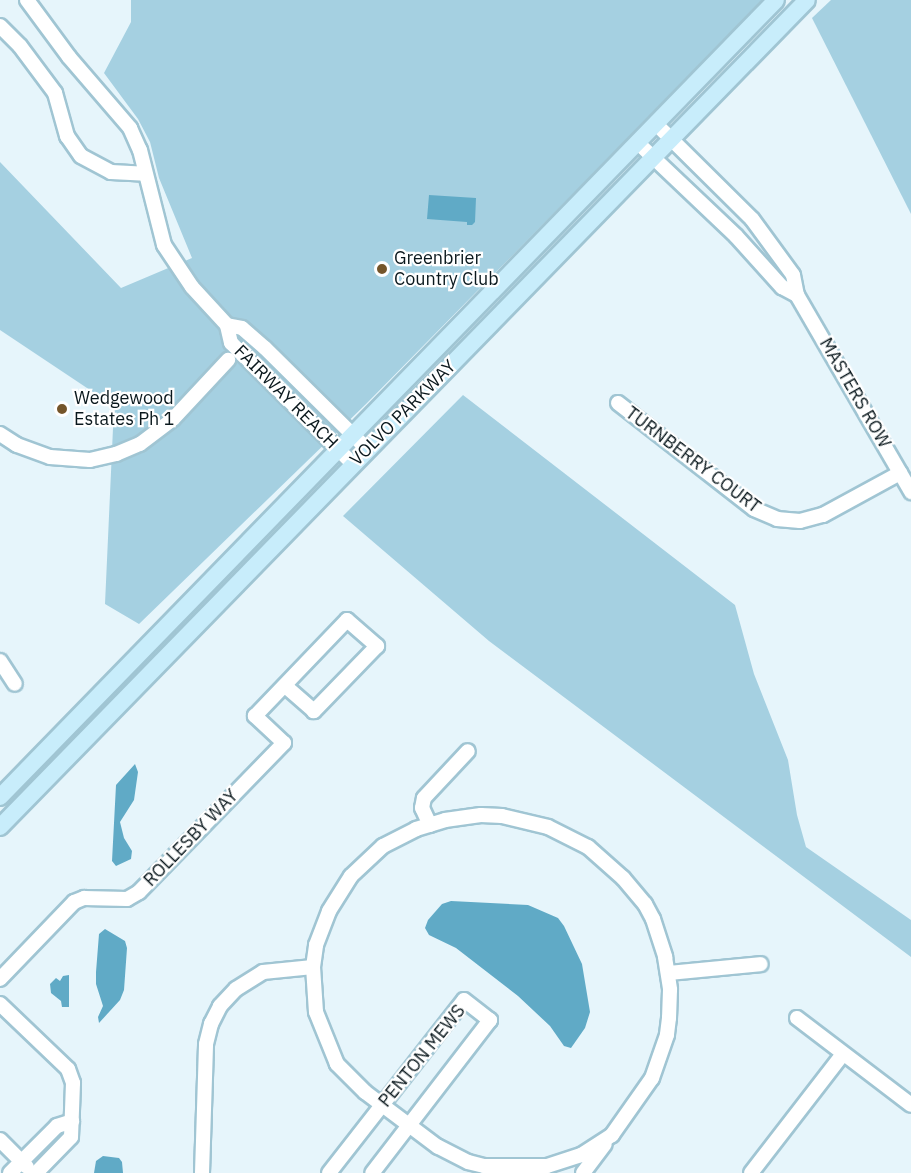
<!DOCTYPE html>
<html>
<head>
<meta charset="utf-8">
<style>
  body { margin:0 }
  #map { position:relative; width:911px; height:1173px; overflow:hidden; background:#e6f5fb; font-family:"IBM Plex Sans",sans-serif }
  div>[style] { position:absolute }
  .green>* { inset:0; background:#a5d0e1 }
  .water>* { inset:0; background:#60aac6 }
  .roads { filter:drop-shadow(2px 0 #a0c5d3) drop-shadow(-2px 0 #a0c5d3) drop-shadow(0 2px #a0c5d3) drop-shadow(0 -2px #a0c5d3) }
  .minor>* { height:14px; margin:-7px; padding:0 7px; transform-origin:7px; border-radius:7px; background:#fff }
  .major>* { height:16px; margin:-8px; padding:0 8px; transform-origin:8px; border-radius:8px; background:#c8edfb }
  .dots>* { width:16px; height:16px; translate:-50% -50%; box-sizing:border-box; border:3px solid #fff; border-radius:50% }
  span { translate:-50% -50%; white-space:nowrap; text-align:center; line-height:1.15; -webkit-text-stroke:4.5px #fff; paint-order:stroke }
  .poi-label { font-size:18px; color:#0a181d }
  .left { translate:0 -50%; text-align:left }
  .street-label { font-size:18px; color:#0a181d }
</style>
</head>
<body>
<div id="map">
  <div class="green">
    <i style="clip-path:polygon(131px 0,764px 0,366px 404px,139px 624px,105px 604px,114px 406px,0 330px,0 162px,121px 288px,192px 258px,159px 178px,150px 142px,138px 119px,104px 73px,131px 22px)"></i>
    <i style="clip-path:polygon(831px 0,911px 0,911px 214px,812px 18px)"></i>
    <i style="clip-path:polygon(463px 395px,735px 605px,754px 674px,788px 760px,797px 815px,806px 847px,911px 920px,911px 957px,489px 641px,343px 516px)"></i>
  </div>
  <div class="water">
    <i style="clip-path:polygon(429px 195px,476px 198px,475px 222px,472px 225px,467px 225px,467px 222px,427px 219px)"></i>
    <i style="clip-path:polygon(135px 764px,138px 772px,134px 800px,120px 822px,124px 838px,132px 851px,131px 859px,116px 866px,112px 861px,116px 785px)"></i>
    <i style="clip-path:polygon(451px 901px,528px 905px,558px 918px,564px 926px,582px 964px,590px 1012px,585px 1028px,571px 1048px,564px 1046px,550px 1026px,518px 996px,456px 948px,429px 935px,425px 928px,428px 920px,442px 904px)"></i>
    <i style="clip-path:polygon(105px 929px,125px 941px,127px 948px,124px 990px,120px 1000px,99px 1023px,98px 1017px,103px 1006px,96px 984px,96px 972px,99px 934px)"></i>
    <i style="clip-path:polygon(69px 975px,69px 1007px,62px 1007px,61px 1001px,51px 993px,50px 984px,56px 978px,60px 981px,63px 976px)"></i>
    <i style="clip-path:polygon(103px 1156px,119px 1158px,122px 1162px,123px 1173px,94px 1173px,96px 1161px)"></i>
  </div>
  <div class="roads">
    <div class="minor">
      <i style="left:27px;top:0;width:71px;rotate:53.6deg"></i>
      <i style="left:69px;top:57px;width:94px;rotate:49.3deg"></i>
      <i style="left:130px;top:128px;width:24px;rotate:66deg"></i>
      <i style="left:140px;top:150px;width:98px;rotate:75.8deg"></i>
      <i style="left:164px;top:245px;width:50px;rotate:56.3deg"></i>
      <i style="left:192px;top:287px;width:52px;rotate:47.4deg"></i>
      <i style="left:0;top:26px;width:28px;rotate:45deg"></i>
      <i style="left:20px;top:46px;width:59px;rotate:53.3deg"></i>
      <i style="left:55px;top:93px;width:45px;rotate:74.4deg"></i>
      <i style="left:67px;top:136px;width:24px;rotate:55deg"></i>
      <i style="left:81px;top:156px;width:34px;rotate:28deg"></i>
      <i style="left:111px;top:172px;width:34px;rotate:3deg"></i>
      <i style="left:656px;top:124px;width:135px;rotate:44.7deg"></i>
      <i style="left:752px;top:219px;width:69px;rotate:53.8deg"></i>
      <i style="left:793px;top:275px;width:20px;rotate:79deg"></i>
      <i style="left:797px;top:295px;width:228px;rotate:59.9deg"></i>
      <i style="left:638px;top:143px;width:135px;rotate:43.5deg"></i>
      <i style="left:736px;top:236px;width:69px;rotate:48deg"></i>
      <i style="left:782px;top:287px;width:17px;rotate:28deg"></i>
      <i style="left:618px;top:403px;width:172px;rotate:37.9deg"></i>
      <i style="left:754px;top:509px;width:25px;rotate:23deg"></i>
      <i style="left:777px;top:519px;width:23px;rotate:5deg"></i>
      <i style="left:800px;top:521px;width:24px;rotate:-15deg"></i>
      <i style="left:823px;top:515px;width:88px;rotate:-28.6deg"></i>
      <i style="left:0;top:434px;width:20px;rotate:33deg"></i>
      <i style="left:17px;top:445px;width:35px;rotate:20deg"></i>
      <i style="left:50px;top:457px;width:40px;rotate:4.3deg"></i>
      <i style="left:90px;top:460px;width:27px;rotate:-13deg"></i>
      <i style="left:116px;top:454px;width:26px;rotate:-23deg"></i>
      <i style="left:140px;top:444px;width:41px;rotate:-37.1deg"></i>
      <i style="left:173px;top:419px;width:81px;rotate:-47deg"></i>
      <i style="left:353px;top:464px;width:172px;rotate:-135.2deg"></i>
      <i style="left:231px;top:343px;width:18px;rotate:-103deg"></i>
      <i style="left:227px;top:325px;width:15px;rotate:11deg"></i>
      <i style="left:242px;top:328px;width:30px;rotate:41deg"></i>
      <i style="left:265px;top:348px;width:144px;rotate:44.7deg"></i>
      <i style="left:0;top:661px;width:27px;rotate:57deg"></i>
      <i style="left:481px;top:815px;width:21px;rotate:3deg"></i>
      <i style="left:502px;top:816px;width:47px;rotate:13.4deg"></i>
      <i style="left:548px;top:827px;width:45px;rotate:26.6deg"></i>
      <i style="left:588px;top:847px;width:47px;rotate:41.5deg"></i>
      <i style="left:623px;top:878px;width:34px;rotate:50deg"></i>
      <i style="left:645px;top:904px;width:17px;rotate:62deg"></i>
      <i style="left:653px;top:919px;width:40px;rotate:72deg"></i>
      <i style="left:665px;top:957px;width:33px;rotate:81deg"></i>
      <i style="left:670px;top:990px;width:28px;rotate:92deg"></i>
      <i style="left:669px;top:1018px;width:17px;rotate:97deg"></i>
      <i style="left:667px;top:1035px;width:46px;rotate:109.2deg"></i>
      <i style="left:652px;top:1078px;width:70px;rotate:125.1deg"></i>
      <i style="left:612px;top:1135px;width:37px;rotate:147deg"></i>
      <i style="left:581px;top:1155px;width:36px;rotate:162deg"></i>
      <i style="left:547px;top:1166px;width:63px;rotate:180deg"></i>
      <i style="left:484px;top:1166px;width:16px;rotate:-166deg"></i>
      <i style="left:468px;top:1162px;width:34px;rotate:-153deg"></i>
      <i style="left:438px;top:1147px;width:91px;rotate:-143deg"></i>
      <i style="left:365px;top:1092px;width:40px;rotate:-135deg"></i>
      <i style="left:337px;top:1064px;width:56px;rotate:-112deg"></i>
      <i style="left:316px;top:1012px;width:45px;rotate:-93.8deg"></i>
      <i style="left:313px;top:967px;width:22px;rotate:-82deg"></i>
      <i style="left:316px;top:945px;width:36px;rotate:-69deg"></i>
      <i style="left:329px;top:911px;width:41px;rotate:-57.8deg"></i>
      <i style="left:351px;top:876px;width:44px;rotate:-43.2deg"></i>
      <i style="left:383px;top:846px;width:37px;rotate:-27deg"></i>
      <i style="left:416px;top:829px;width:30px;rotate:-17deg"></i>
      <i style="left:445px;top:820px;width:36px;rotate:-8deg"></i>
      <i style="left:430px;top:825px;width:19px;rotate:-115deg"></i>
      <i style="left:422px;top:808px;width:10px;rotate:-79deg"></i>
      <i style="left:424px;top:798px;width:64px;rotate:-46.9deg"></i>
      <i style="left:668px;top:973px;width:93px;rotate:-5.5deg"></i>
      <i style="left:0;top:979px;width:107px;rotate:-46.1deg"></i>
      <i style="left:74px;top:902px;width:11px;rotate:-22deg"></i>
      <i style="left:84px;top:898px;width:43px;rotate:1.3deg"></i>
      <i style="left:127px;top:899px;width:14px;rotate:-30deg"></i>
      <i style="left:139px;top:892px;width:208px;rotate:-45.8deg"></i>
      <i style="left:284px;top:743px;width:40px;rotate:-137deg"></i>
      <i style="left:255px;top:716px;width:133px;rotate:-46.2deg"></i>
      <i style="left:347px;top:620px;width:40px;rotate:41deg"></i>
      <i style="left:377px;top:646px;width:91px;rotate:134.1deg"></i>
      <i style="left:314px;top:711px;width:38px;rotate:-139deg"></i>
      <i style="left:0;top:1004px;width:94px;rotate:43.7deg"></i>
      <i style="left:68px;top:1069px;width:15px;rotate:70deg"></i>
      <i style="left:73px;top:1083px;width:54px;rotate:92.1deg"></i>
      <i style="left:71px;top:1137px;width:50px;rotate:134.2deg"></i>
      <i style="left:797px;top:1018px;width:143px;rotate:37.3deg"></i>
      <i style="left:0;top:1140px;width:38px;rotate:45deg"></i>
      <i style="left:10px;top:1173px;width:66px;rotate:-45deg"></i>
      <i style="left:57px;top:1126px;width:16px;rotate:-18deg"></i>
      <i style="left:202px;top:1173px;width:129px;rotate:-88.2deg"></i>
      <i style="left:206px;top:1044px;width:21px;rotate:-76deg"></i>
      <i style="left:211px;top:1024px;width:20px;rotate:-63deg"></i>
      <i style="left:220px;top:1006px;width:23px;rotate:-47deg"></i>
      <i style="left:236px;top:989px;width:32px;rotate:-32deg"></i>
      <i style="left:263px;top:972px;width:50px;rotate:-5.7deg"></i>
      <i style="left:329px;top:1173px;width:219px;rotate:-52deg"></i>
      <i style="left:464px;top:1000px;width:33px;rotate:38deg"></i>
      <i style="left:490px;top:1020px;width:193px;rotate:127.6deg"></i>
      <i style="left:583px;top:1173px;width:36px;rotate:-53deg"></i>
      <i style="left:751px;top:1173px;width:150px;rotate:-52.3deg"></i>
    </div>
    <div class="major">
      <i style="left:0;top:797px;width:1112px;rotate:-45.76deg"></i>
      <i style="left:0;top:827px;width:1155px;rotate:-45.7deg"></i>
    </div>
  </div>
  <div class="dots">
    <i style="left:382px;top:269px;background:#74552a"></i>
    <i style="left:62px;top:409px;background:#74552a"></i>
  </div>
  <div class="poi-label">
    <span class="left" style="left:394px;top:269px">Greenbrier<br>Country Club</span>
    <span class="left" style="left:74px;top:409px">Wedgewood<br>Estates Ph 1</span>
  </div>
  <div class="street-label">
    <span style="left:855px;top:393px;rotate:60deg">MASTERS ROW</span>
    <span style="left:286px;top:397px;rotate:45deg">FAIRWAY REACH</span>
    <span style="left:403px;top:413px;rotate:-45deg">VOLVO PARKWAY</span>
    <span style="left:693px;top:460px;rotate:37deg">TURNBERRY COURT</span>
    <span style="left:191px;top:838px;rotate:-46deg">ROLLESBY WAY</span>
    <span style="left:422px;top:1056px;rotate:-51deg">PENTON MEWS</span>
  </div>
</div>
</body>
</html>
